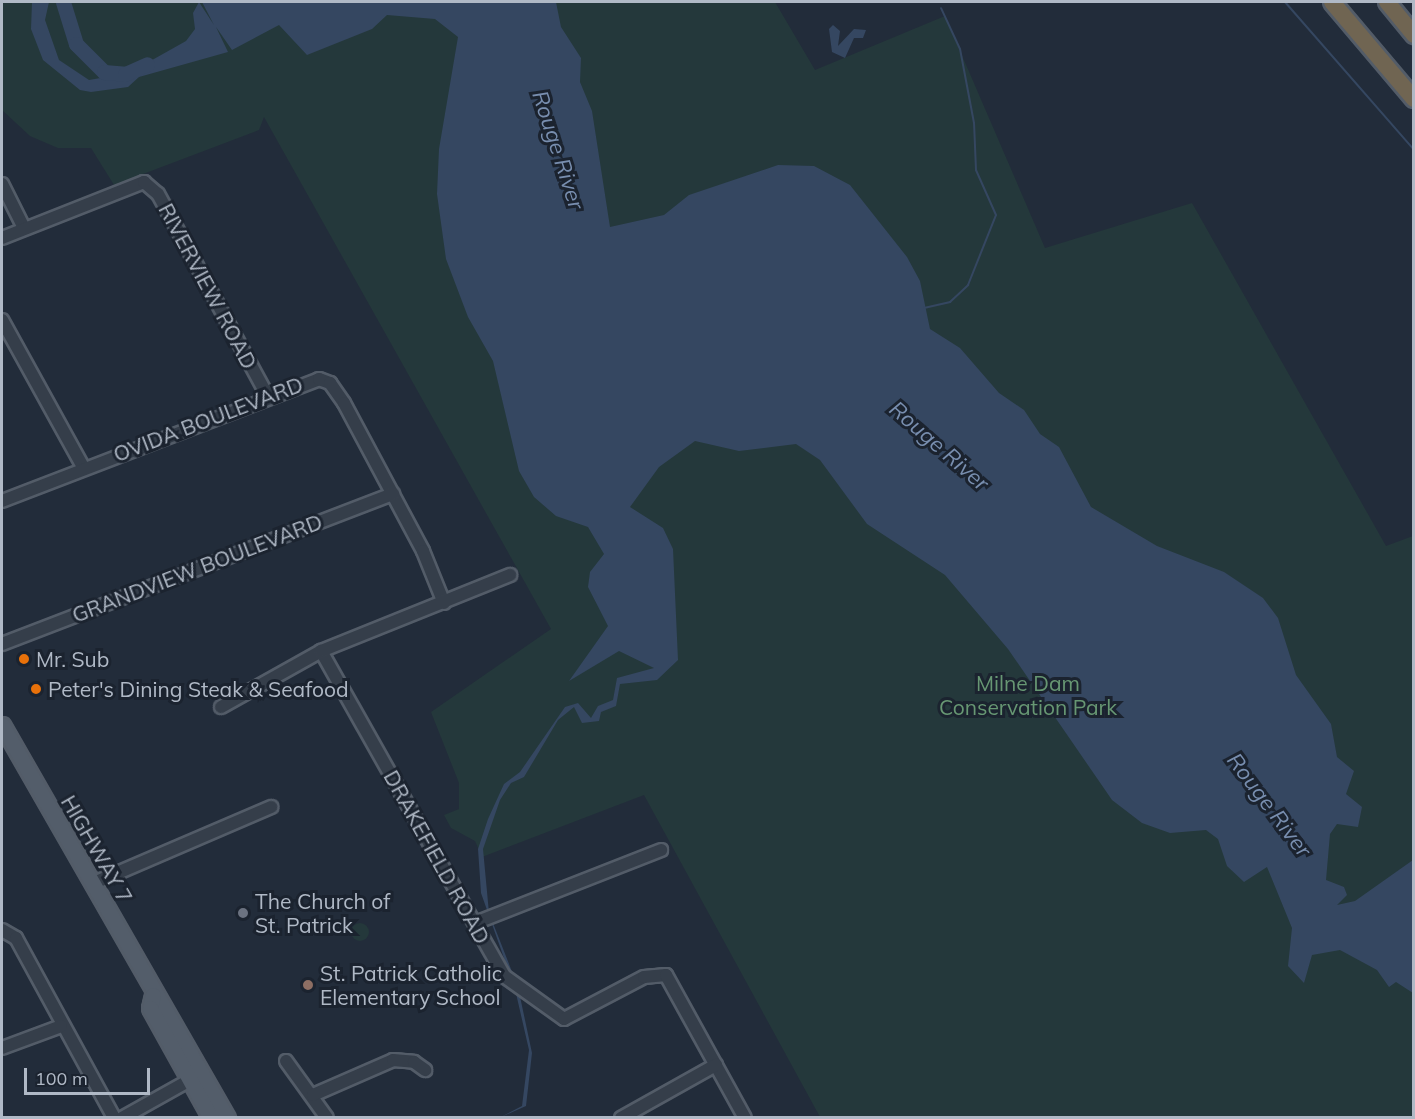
<!DOCTYPE html>
<html>
<head>
<meta charset="utf-8">
<style>
  body { margin:0 }
  #map { position:relative; width:1415px; height:1119px; overflow:hidden; background:#222c3a; font-family:Mulish,sans-serif }
  div>[style] { position:absolute }
  .green>* { inset:0; background:#24383b }
  .round { border-radius:50% }
  .water>* { inset:0; background:#354761 }
  .stream>* { height:2px; margin:-1px; padding:0 1px; transform-origin:1px; border-radius:1px; background:#354761 }
  .river>* { height:15px; margin:-7.5px; padding:0 7.5px; transform-origin:7.5px; border-radius:7.5px; background:#354761 }
  .roads { filter:drop-shadow(2px 0 #535c68) drop-shadow(-2px 0 #535c68) drop-shadow(0 2px #535c68) drop-shadow(0 -2px #535c68) }
  .minor>* { height:12px; margin:-6px; padding:0 6px; transform-origin:6px; border-radius:6px; background:#353e4a }
  .major>* { height:15px; margin:-7.5px; padding:0 7.5px; transform-origin:7.5px; border-radius:7.5px; background:#535d6a }
  .highway>* { height:16px; margin:-8px; padding:0 8px; transform-origin:8px; border-radius:8px; background:#706552 }
  .dots>* { width:16px; height:16px; translate:-50% -50%; box-sizing:border-box; border:3px solid #1b232f; border-radius:50% }
  span { translate:-50% -50%; white-space:nowrap; text-align:center; line-height:1.15; -webkit-text-stroke:6px #1b232f; paint-order:stroke }
  .street-label { font-size:21px; color:#b0b9c6 }
  .poi-label { font-size:21px; color:#b0b9c6 }
  .left { translate:0 -50%; text-align:left }
  .park-label { font-size:21px; color:#679773 }
  .water-label { font-size:22px; color:#788eaf; font-style:italic }
  .frame { position:absolute; inset:0; border:3px solid #b0b9c6; pointer-events:none }
  .scale { position:absolute; left:24px; top:1068px; width:126px; height:27px; box-sizing:border-box; border:3px solid #b0b9c6; border-top:0; padding-left:8px; font-size:18px; line-height:21px; white-space:nowrap; color:#b0b9c6; -webkit-text-stroke:4px #1b232f; paint-order:stroke }
</style>
</head>
<body>
<div id="map">
  <div class="green">
    <i style="clip-path:polygon(2px 2px,775px 2px,815px 70px,945px 16px,1045px 248px,1192px 203px,1386px 546px,1413px 536px,1413px 1117px,820px 1117px,644px 795px,482px 857px,475px 841px,451px 828px,444px 815px,459px 809px,459px 783px,431px 712px,551px 629px,264px 117px,259px 130px,114px 185px,91px 148px,58px 148px,30px 136px,2px 110px)"></i>
    <i class="round" style="left:351px;top:923px;width:18px;height:18px"></i>
  </div>
  <div class="water">
    <i style="clip-path:polygon(32px 2px,49px 2px,45px 20px,59px 60px,89px 80px,129px 73px,186px 41px,195px 29px,193px 13px,199px 2px,214px 25px,202px 2px,556px 2px,561px 27px,581px 58px,580px 82px,592px 111px,610px 227px,664px 215px,689px 195px,778px 165px,814px 166px,850px 185px,907px 257px,920px 281px,930px 329px,960px 348px,999px 393px,1024px 410px,1040px 434px,1059px 447px,1091px 507px,1157px 546px,1224px 572px,1263px 598px,1278px 618px,1296px 675px,1331px 724px,1337px 757px,1354px 771px,1346px 794px,1362px 807px,1358px 827px,1337px 824px,1330px 834px,1326px 880px,1344px 887px,1347px 895px,1337px 905px,1355px 901px,1413px 860px,1413px 993px,1396px 982px,1389px 987px,1377px 970px,1340px 950px,1312px 955px,1304px 983px,1288px 966px,1292px 928px,1267px 867px,1244px 882px,1227px 866px,1218px 839px,1206px 830px,1170px 833px,1142px 823px,1112px 800px,1008px 649px,945px 575px,867px 524px,820px 460px,796px 444px,739px 451px,695px 441px,659px 467px,630px 507px,663px 528px,673px 549px,678px 660px,657px 680px,620px 684px,616px 706px,601px 712px,599px 721px,582px 723px,574px 707px,558px 720px,524px 777px,511px 783px,500px 800px,483px 849px,489px 913px,518px 987px,532px 1053px,526px 1106px,501px 1117px,522px 1106px,529px 1050px,515px 989px,481px 893px,478px 849px,488px 819px,504px 784px,520px 772px,565px 707px,578px 703px,591px 718px,598px 706px,613px 700px,617px 678px,654px 668px,619px 651px,569px 681px,608px 626px,588px 587px,590px 572px,604px 554px,588px 527px,556px 516px,534px 497px,519px 471px,493px 361px,468px 317px,446px 259px,437px 194px,439px 149px,458px 37px,435px 19px,387px 15px,372px 29px,307px 55px,279px 25px,232px 50px,216px 27px,228px 52px,139px 77px,128px 87px,91px 92px,80px 90px,43px 60px,31px 29px)"></i>
    <i style="clip-path:polygon(833px 25px,840px 31px,838px 46px,854px 29px,866px 30px,863px 38px,854px 38px,845px 58px,832px 52px,829px 29px)"></i>
  </div>
  <div class="stream">
    <i style="left:1285px;top:2px;width:196px;rotate:48.9deg"></i>
    <i style="left:924px;top:308px;width:27px;rotate:-13deg"></i>
    <i style="left:950px;top:302px;width:25px;rotate:-43deg"></i>
    <i style="left:968px;top:285px;width:75px;rotate:-68.2deg"></i>
    <i style="left:996px;top:215px;width:49px;rotate:-114deg"></i>
    <i style="left:976px;top:170px;width:47px;rotate:-92.4deg"></i>
    <i style="left:974px;top:123px;width:75px;rotate:-100.7deg"></i>
    <i style="left:960px;top:49px;width:45px;rotate:-114.9deg"></i>
  </div>
  <div class="river">
    <i style="left:63px;top:2px;width:44px;rotate:72.8deg"></i>
    <i style="left:76px;top:44px;width:40px;rotate:45deg"></i>
    <i style="left:104px;top:72px;width:21px;rotate:5deg"></i>
    <i style="left:125px;top:74px;width:24px;rotate:-24deg"></i>
  </div>
  <div class="roads">
    <div class="minor">
      <i style="left:2px;top:184px;width:49px;rotate:63.4deg"></i>
      <i style="left:2px;top:238px;width:153px;rotate:-21.5deg"></i>
      <i style="left:144px;top:182px;width:18px;rotate:41deg"></i>
      <i style="left:158px;top:194px;width:229px;rotate:61.5deg"></i>
      <i style="left:2px;top:320px;width:168px;rotate:61.1deg"></i>
      <i style="left:2px;top:501px;width:340px;rotate:-21deg"></i>
      <i style="left:319px;top:379px;width:12px;rotate:20deg"></i>
      <i style="left:330px;top:383px;width:24px;rotate:55deg"></i>
      <i style="left:344px;top:403px;width:168px;rotate:61.9deg"></i>
      <i style="left:423px;top:551px;width:56px;rotate:68deg"></i>
      <i style="left:2px;top:644px;width:419px;rotate:-21deg"></i>
      <i style="left:321px;top:651px;width:373px;rotate:60.6deg"></i>
      <i style="left:504px;top:976px;width:74px;rotate:35.6deg"></i>
      <i style="left:564px;top:1019px;width:90px;rotate:-27.7deg"></i>
      <i style="left:644px;top:977px;width:22px;rotate:-5deg"></i>
      <i style="left:666px;top:975px;width:163px;rotate:61.1deg"></i>
      <i style="left:221px;top:707px;width:115px;rotate:-29.2deg"></i>
      <i style="left:321px;top:651px;width:204px;rotate:-21.9deg"></i>
      <i style="left:94px;top:883px;width:193px;rotate:-23.2deg"></i>
      <i style="left:475px;top:923px;width:200px;rotate:-21.4deg"></i>
      <i style="left:2px;top:930px;width:16px;rotate:30deg"></i>
      <i style="left:16px;top:938px;width:205px;rotate:61.4deg"></i>
      <i style="left:2px;top:1048px;width:63px;rotate:-20.4deg"></i>
      <i style="left:286px;top:1061px;width:70px;rotate:54.3deg"></i>
      <i style="left:313px;top:1095px;width:87px;rotate:-23.6deg"></i>
      <i style="left:393px;top:1060px;width:21px;rotate:5deg"></i>
      <i style="left:414px;top:1062px;width:14px;rotate:36deg"></i>
      <i style="left:122px;top:1118px;width:86px;rotate:-29.2deg"></i>
      <i style="left:621px;top:1118px;width:109px;rotate:-29.2deg"></i>
    </div>
    <div class="major">
      <i style="left:2px;top:725px;width:453px;rotate:60.2deg"></i>
      <i style="left:153px;top:995px;width:13px;rotate:103deg"></i>
      <i style="left:150px;top:1008px;width:126px;rotate:61deg"></i>
    </div>
    <div class="highway">
      <i style="left:1332px;top:2px;width:127px;rotate:49.8deg"></i>
      <i style="left:1387px;top:2px;width:43px;rotate:50.7deg"></i>
    </div>
  </div>
  <div class="dots">
    <i style="left:24px;top:659px;background:#e8710a"></i>
    <i style="left:36px;top:689px;background:#e8710a"></i>
    <i style="left:243px;top:913px;background:#6b7280"></i>
    <i style="left:308px;top:985px;background:#8d6e63"></i>
  </div>
  <div class="street-label">
    <span style="left:208px;top:286px;rotate:62deg">RIVERVIEW ROAD</span>
    <span style="left:208px;top:419px;rotate:-21deg">OVIDA BOULEVARD</span>
    <span style="left:197px;top:568px;rotate:-21deg">GRANDVIEW BOULEVARD</span>
    <span style="left:97px;top:849px;rotate:60deg">HIGHWAY 7</span>
    <span style="left:437px;top:857px;rotate:61deg">DRAKEFIELD ROAD</span>
  </div>
  <div class="poi-label">
    <span class="left" style="left:36px;top:659px">Mr. Sub</span>
    <span class="left" style="left:48px;top:689px">Peter's Dining Steak &amp; Seafood</span>
    <span class="left" style="left:255px;top:913px">The Church of<br>St. Patrick</span>
    <span class="left" style="left:320px;top:985px">St. Patrick Catholic<br>Elementary School</span>
  </div>
  <div class="park-label">
    <span style="left:1028px;top:695px">Milne Dam<br>Conservation Park</span>
  </div>
  <div class="water-label">
    <span style="left:558px;top:150px;rotate:72deg">Rouge River</span>
    <span style="left:939px;top:446px;rotate:41deg">Rouge River</span>
    <span style="left:1269px;top:805px;rotate:53deg">Rouge River</span>
  </div>
  <div class="frame"></div>
  <div class="scale">100 m</div>
</div>
</body>
</html>
